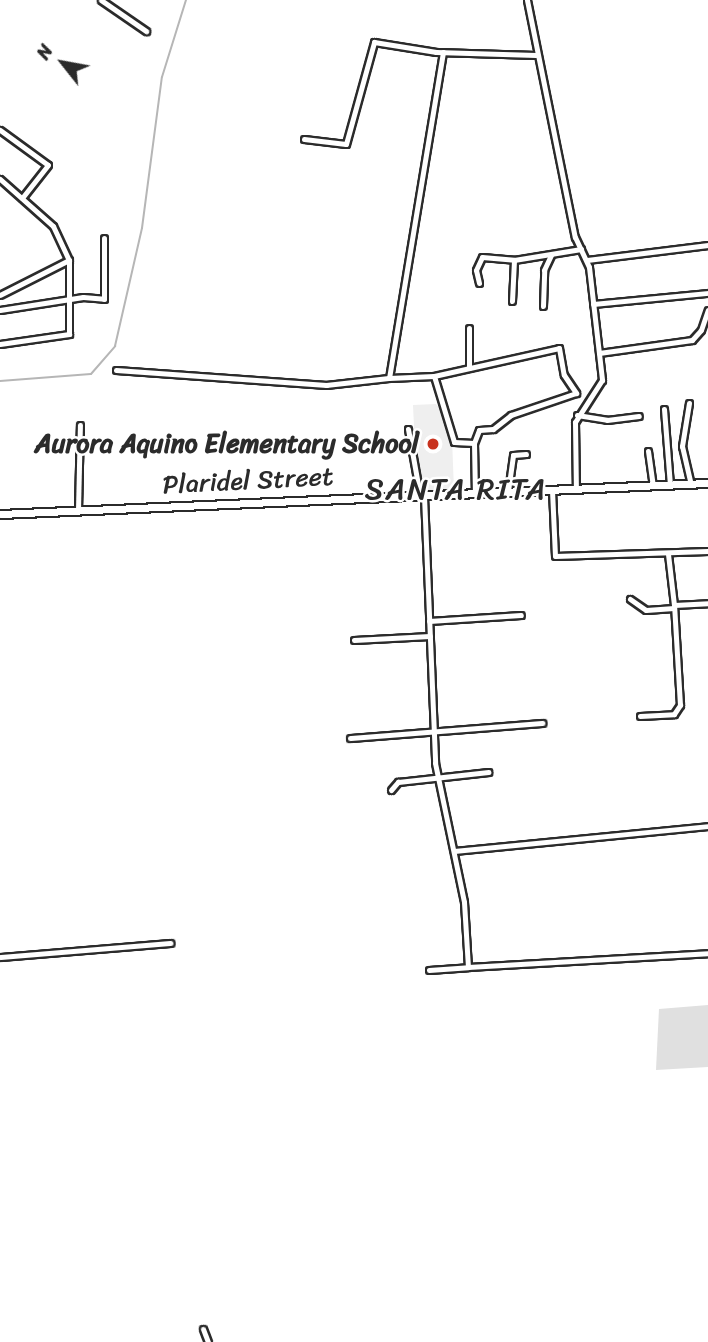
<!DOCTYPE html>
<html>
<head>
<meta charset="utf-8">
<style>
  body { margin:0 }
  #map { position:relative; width:708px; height:1342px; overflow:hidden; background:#fff; font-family:Sriracha,sans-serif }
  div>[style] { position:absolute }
  .built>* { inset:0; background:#efefef }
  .green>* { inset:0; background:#e0e0e0 }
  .stream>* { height:2px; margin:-1px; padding:0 1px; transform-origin:1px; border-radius:1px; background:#b6b6b6 }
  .roads { filter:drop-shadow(2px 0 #2b2b2b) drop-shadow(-2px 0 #2b2b2b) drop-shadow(0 2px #2b2b2b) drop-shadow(0 -2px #2b2b2b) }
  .minor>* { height:5px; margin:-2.5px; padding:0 2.5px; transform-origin:2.5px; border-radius:2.5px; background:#fff }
  .tertiary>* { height:7px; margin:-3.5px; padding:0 3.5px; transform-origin:3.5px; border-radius:3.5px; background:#fff }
  .dots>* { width:19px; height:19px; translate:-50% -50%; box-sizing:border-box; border:4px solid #fff; border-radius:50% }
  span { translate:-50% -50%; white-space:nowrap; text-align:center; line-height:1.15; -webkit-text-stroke:5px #fff; paint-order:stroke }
  .poi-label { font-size:26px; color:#2b2b2b; font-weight:700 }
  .right { translate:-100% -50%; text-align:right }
  .street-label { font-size:26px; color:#2b2b2b }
  .quarter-label { font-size:30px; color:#2b2b2b; letter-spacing:2px }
  .north { position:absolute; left:28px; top:28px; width:70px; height:70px; -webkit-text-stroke:5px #fff; paint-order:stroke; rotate:301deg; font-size:19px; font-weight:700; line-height:28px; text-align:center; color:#2b2b2b }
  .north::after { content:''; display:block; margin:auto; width:24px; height:32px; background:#2b2b2b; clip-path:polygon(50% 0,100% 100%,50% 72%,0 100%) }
</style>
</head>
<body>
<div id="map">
  <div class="built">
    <i style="clip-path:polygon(436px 404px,445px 414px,452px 439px,454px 490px,417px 492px,413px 405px)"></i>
  </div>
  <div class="green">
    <i style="clip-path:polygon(708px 1005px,708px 1067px,656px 1070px,659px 1009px)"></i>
  </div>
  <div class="stream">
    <i style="left:0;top:381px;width:91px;rotate:-4.4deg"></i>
    <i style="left:91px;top:374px;width:37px;rotate:-49deg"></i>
    <i style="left:115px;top:346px;width:121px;rotate:-77.1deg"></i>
    <i style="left:142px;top:228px;width:152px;rotate:-82.5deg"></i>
    <i style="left:162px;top:77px;width:81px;rotate:-72.7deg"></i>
  </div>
  <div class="roads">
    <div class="minor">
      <i style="left:101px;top:0;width:55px;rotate:34.6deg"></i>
      <i style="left:527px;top:0;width:242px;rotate:78.6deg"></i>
      <i style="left:575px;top:237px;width:33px;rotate:65deg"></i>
      <i style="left:589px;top:267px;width:114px;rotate:83.4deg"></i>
      <i style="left:602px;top:380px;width:50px;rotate:122.7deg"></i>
      <i style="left:575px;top:422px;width:68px;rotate:89.2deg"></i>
      <i style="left:443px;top:52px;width:330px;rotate:99.4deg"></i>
      <i style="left:389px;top:378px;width:45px;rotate:-2.5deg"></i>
      <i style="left:434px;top:376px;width:128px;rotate:-12.6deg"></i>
      <i style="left:559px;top:348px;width:27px;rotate:80deg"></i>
      <i style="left:564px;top:375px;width:22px;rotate:56deg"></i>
      <i style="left:576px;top:393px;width:69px;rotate:161.3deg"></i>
      <i style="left:511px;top:415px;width:23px;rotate:142deg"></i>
      <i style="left:493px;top:429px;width:14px;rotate:176deg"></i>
      <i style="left:479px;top:430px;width:14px;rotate:111deg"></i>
      <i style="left:0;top:130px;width:59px;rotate:36.1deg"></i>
      <i style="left:48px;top:165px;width:42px;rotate:128.2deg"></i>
      <i style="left:304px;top:139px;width:42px;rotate:6.8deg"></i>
      <i style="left:346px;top:144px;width:106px;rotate:-74.6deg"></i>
      <i style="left:374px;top:42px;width:63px;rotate:9.2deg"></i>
      <i style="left:436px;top:52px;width:100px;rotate:1.7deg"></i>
      <i style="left:0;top:179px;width:71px;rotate:41.6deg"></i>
      <i style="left:53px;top:226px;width:38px;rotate:65deg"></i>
      <i style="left:69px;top:260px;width:77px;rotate:153.1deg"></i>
      <i style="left:587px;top:260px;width:122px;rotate:-7.1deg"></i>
      <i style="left:479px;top:283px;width:13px;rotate:-103deg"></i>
      <i style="left:476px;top:270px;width:14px;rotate:-65deg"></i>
      <i style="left:482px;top:257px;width:32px;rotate:5deg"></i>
      <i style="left:512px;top:301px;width:41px;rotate:-87.2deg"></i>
      <i style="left:514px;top:260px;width:68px;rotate:-9.3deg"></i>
      <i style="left:593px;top:304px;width:116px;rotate:-5.5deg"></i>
      <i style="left:543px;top:306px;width:36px;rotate:-88deg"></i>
      <i style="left:544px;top:270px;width:17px;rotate:-65deg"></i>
      <i style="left:0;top:310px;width:84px;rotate:-8.9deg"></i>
      <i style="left:83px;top:297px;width:21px;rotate:5deg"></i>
      <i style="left:104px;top:299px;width:61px;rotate:-90deg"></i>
      <i style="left:0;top:344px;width:70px;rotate:-8.2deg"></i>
      <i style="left:69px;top:334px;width:74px;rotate:-90deg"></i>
      <i style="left:599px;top:353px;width:94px;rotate:-8deg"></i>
      <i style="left:692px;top:340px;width:13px;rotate:-48deg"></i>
      <i style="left:701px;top:330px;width:21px;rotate:-71deg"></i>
      <i style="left:469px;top:368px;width:40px;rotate:-90deg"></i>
      <i style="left:116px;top:370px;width:211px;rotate:4.1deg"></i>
      <i style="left:326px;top:385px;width:63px;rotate:-6.3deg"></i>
      <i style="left:434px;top:376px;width:69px;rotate:73.1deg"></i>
      <i style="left:454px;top:442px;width:20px;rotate:3deg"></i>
      <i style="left:474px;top:443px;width:51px;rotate:88.9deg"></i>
      <i style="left:689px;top:403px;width:44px;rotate:99.2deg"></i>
      <i style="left:682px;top:446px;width:39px;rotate:77deg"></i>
      <i style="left:664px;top:409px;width:76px;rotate:85.5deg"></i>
      <i style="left:577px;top:415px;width:30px;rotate:9deg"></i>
      <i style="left:607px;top:420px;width:32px;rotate:-7deg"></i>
      <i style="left:408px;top:429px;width:68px;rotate:79.8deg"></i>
      <i style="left:648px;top:451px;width:35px;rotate:82deg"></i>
      <i style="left:552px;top:490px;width:66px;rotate:87.4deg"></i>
      <i style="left:555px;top:556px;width:153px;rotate:-1.9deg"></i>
      <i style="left:508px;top:491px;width:36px;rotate:-82deg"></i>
      <i style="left:513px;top:455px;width:13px;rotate:-4deg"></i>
      <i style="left:424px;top:496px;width:267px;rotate:87.6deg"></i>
      <i style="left:435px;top:763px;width:142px;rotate:78.2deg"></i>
      <i style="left:464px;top:902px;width:65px;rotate:86.5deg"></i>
      <i style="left:468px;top:967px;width:240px;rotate:-3.3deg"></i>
      <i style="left:78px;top:510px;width:85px;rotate:-88.7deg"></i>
      <i style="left:668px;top:554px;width:51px;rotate:83.3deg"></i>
      <i style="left:674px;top:605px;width:34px;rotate:-3deg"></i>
      <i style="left:630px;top:599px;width:19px;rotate:35deg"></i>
      <i style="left:646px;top:610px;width:28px;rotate:-4deg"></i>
      <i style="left:429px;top:621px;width:92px;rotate:-3.7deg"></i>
      <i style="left:354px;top:640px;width:76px;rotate:-3deg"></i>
      <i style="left:640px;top:716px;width:34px;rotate:-3deg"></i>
      <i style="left:674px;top:714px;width:11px;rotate:-56deg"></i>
      <i style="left:680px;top:705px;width:100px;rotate:-93.4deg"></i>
      <i style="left:350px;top:738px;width:193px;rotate:-4.5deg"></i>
      <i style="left:391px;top:790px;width:11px;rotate:-49deg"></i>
      <i style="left:398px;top:782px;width:91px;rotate:-6.3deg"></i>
      <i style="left:454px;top:851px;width:255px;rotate:-5.6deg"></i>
      <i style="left:0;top:957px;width:171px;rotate:-4.7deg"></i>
      <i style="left:429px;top:970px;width:39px;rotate:-4deg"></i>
      <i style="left:203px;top:1329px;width:14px;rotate:69deg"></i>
    </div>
    <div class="tertiary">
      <i style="left:0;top:514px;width:709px;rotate:-2.51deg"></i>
    </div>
  </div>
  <div class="dots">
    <i style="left:433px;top:444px;background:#c8321e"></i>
  </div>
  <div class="poi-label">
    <span class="right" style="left:419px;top:444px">Aurora Aquino Elementary School</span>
  </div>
  <div class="street-label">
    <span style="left:248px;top:481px;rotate:-3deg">Plaridel Street</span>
  </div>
  <div class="quarter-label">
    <span style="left:456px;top:489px">SANTA RITA</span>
  </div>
  <div class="north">N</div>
</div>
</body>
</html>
